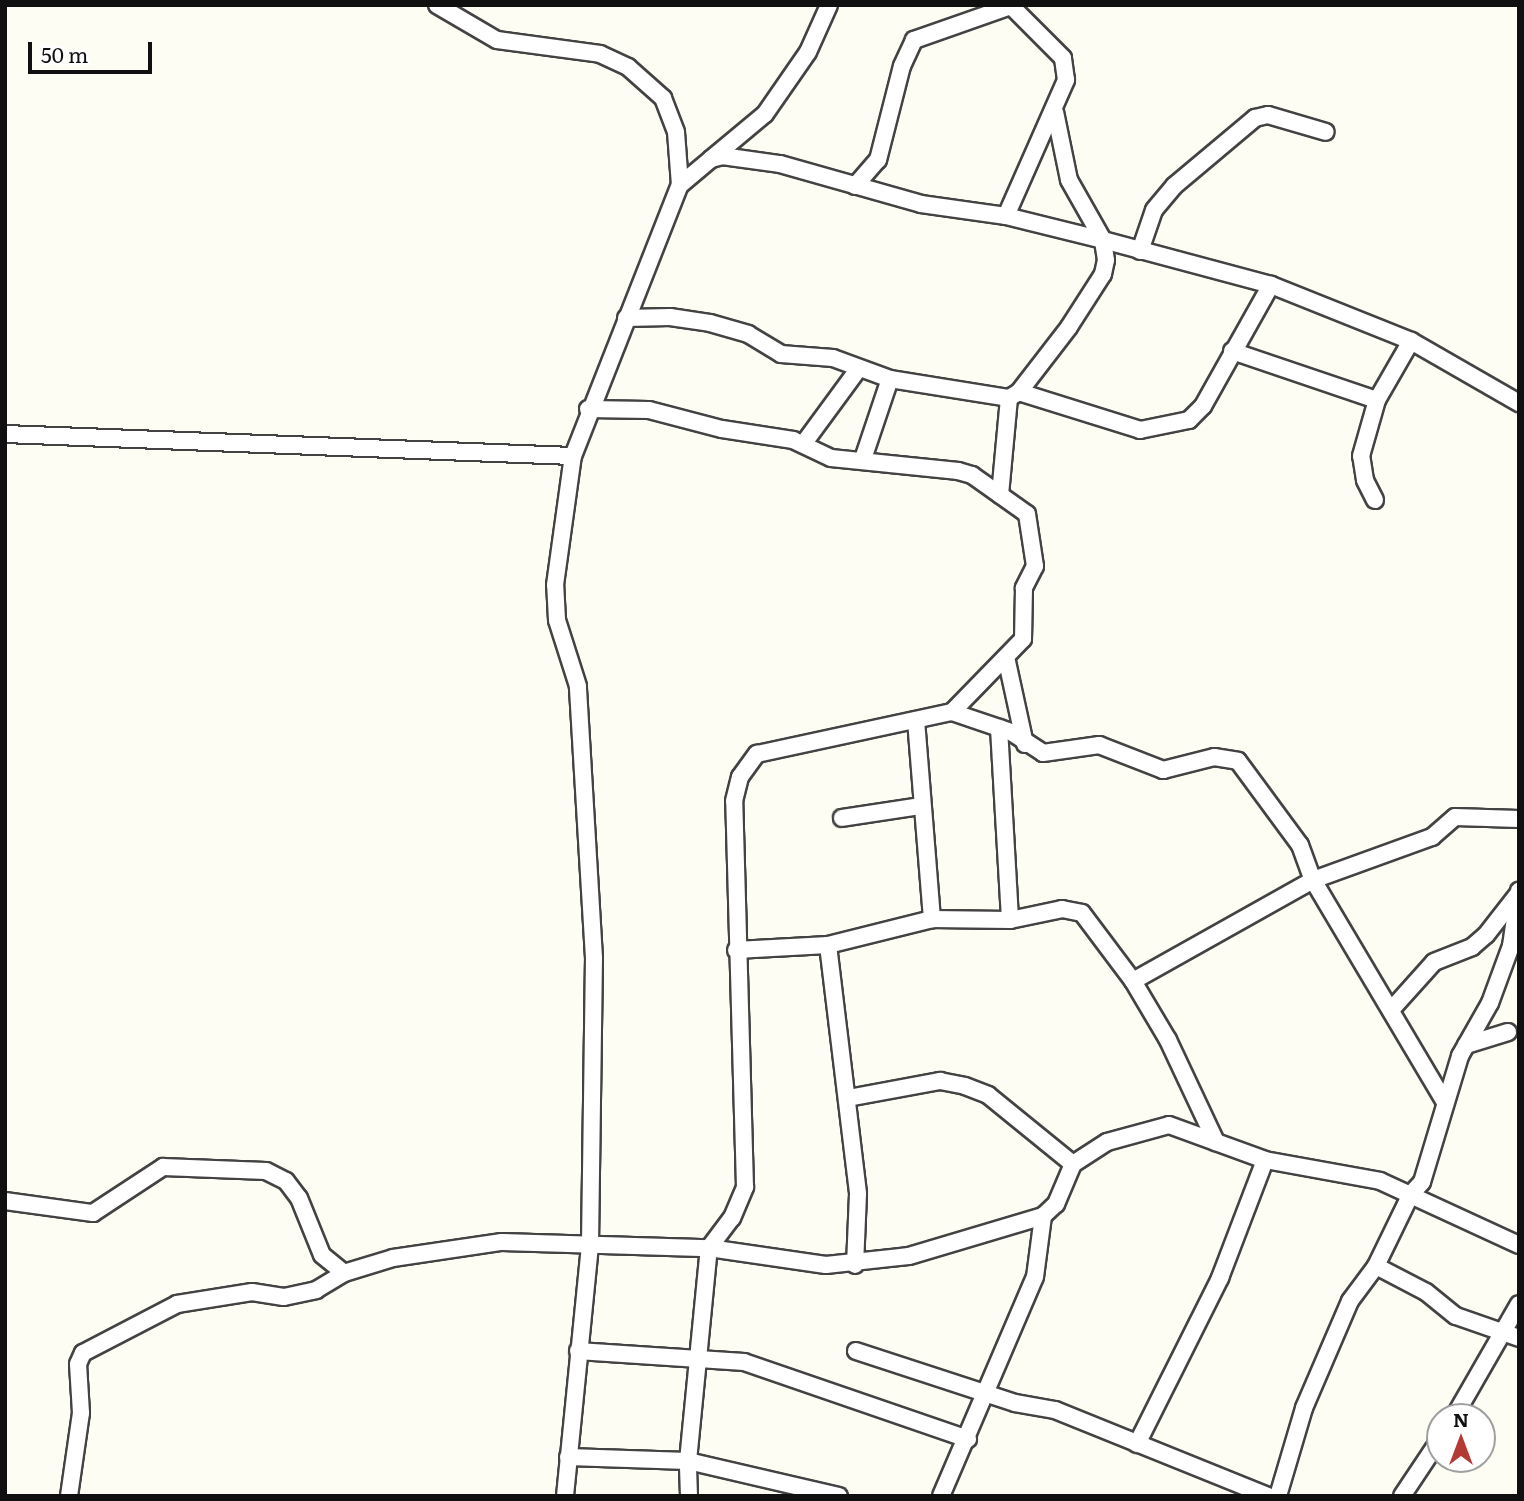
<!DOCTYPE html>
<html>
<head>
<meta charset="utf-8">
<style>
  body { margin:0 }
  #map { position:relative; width:1524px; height:1501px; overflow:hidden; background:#fefdf3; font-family:Literata,serif }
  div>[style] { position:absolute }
  .stream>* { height:5px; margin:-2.5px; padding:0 2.5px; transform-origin:2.5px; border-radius:2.5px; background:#bcd7f1 }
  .roads { filter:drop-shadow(2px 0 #434343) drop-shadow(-2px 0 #434343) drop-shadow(0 2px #434343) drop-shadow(0 -2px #434343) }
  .street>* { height:16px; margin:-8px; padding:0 8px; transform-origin:8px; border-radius:8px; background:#fff }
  span { translate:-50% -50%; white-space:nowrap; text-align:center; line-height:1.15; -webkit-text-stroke:7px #fff; paint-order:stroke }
  .frame { position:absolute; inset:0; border:7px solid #101010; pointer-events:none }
  .north { position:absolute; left:1426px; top:1403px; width:70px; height:70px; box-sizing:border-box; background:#fff; border:2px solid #9f9f9f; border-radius:50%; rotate:0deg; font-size:19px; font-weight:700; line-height:28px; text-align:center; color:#101010 }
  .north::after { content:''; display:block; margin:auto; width:24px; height:32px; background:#b43b34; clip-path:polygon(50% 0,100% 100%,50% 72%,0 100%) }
  .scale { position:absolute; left:28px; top:42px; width:124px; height:32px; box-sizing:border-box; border:4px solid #101010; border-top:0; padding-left:9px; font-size:21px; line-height:24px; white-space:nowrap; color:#101010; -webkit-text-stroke:5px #fff; paint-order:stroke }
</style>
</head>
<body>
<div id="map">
  <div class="stream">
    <i style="left:1519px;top:27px;width:8px;rotate:90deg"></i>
  </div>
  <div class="roads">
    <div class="street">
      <i style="left:437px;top:5px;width:69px;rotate:30.3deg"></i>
      <i style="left:497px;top:40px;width:104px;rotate:7.7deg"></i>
      <i style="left:600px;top:54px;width:31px;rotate:25deg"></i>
      <i style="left:628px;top:67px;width:47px;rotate:41.5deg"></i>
      <i style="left:663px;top:98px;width:36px;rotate:69deg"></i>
      <i style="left:676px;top:132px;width:53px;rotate:85.7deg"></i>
      <i style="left:711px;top:159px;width:70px;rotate:-39.8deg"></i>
      <i style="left:765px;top:114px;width:75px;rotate:-55.3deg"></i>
      <i style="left:808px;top:52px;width:51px;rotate:-65.9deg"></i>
      <i style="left:855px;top:186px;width:35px;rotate:-49deg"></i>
      <i style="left:878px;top:160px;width:97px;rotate:-75.7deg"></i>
      <i style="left:902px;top:66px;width:29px;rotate:-65deg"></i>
      <i style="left:914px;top:40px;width:106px;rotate:-19.3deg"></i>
      <i style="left:1006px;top:216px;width:149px;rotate:-66.2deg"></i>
      <i style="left:1066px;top:80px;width:22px;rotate:-98deg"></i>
      <i style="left:1063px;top:58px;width:69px;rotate:-135deg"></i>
      <i style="left:1140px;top:251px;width:43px;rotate:-71.1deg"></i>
      <i style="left:1154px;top:210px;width:31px;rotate:-50deg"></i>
      <i style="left:1174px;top:186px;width:106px;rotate:-40deg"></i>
      <i style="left:1255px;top:118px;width:13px;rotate:-13deg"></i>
      <i style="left:1268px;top:115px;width:60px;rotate:16.3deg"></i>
      <i style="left:626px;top:318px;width:44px;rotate:-1.3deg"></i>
      <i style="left:670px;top:317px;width:40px;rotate:8.5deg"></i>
      <i style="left:710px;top:323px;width:40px;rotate:16deg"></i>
      <i style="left:748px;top:334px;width:39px;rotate:31deg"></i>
      <i style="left:781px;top:354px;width:52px;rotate:4.4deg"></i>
      <i style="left:833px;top:358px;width:61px;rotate:20.2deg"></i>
      <i style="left:890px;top:379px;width:121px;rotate:9.1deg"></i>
      <i style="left:1232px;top:351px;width:153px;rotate:18.7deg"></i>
      <i style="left:1019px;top:392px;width:127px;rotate:17.4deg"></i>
      <i style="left:1140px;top:430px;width:50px;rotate:-11.5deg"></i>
      <i style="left:1189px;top:420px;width:20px;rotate:-45deg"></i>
      <i style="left:1203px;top:406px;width:139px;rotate:-60.7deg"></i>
      <i style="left:588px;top:409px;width:61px;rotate:0.9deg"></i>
      <i style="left:649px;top:410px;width:75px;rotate:14.6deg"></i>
      <i style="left:722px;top:429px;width:72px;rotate:8.8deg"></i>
      <i style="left:793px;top:440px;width:42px;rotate:25.3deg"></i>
      <i style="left:831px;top:458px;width:128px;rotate:5.8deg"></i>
      <i style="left:958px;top:471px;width:15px;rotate:16deg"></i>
      <i style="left:972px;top:475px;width:67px;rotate:35.3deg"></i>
      <i style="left:1027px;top:514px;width:53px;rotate:81.3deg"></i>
      <i style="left:1035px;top:566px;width:25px;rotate:117deg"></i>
      <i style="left:1024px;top:588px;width:51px;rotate:91.1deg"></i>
      <i style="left:1023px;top:639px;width:102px;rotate:134.2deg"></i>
      <i style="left:5px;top:434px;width:568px;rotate:2.22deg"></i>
      <i style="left:804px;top:443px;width:93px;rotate:-53.7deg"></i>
      <i style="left:863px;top:459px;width:84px;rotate:-71.4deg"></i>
      <i style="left:1000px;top:495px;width:97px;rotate:-84.7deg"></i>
      <i style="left:1009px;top:398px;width:12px;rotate:-31deg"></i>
      <i style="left:1019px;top:392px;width:82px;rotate:-52.4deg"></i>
      <i style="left:1069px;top:327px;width:63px;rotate:-57.3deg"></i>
      <i style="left:1103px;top:274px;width:14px;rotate:-78deg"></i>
      <i style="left:1106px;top:260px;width:20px;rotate:-99deg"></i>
      <i style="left:1103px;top:240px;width:69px;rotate:-119.5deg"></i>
      <i style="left:1069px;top:180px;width:69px;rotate:-101.6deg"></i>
      <i style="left:1375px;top:500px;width:22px;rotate:-117deg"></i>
      <i style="left:1365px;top:480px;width:24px;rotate:-99deg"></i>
      <i style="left:1361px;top:456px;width:58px;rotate:-74.1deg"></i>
      <i style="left:1377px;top:400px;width:68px;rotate:-60deg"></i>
      <i style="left:1006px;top:657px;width:89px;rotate:77.7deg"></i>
      <i style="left:916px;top:720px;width:200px;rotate:85.4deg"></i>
      <i style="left:999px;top:728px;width:192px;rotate:86.7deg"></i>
      <i style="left:842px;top:818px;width:79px;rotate:-8.7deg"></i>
      <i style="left:828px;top:945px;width:251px;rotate:83.1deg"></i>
      <i style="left:858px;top:1194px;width:71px;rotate:92.4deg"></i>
      <i style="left:736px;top:950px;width:92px;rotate:-3.1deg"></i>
      <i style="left:828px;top:945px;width:107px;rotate:-14deg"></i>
      <i style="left:932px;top:919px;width:78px;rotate:0.7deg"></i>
      <i style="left:1010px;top:920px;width:53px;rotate:-11.9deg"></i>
      <i style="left:1062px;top:909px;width:20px;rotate:11deg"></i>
      <i style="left:1082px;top:913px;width:85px;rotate:53.1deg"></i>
      <i style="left:1133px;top:981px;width:69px;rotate:59.3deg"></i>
      <i style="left:1168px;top:1040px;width:113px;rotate:64.8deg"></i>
      <i style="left:1133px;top:981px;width:206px;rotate:-29.3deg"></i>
      <i style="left:1313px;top:880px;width:127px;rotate:-19.9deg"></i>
      <i style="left:1432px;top:837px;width:30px;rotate:-41deg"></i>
      <i style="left:1455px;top:817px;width:64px;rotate:1.8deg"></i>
      <i style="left:1391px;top:1010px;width:64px;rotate:-48.1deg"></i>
      <i style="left:1434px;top:962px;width:41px;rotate:-21.5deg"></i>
      <i style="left:1472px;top:947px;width:18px;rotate:-41deg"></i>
      <i style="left:1486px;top:935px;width:52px;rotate:-52deg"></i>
      <i style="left:1466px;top:1045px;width:44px;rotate:-17.2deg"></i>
      <i style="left:848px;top:1098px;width:94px;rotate:-10.5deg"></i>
      <i style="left:940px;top:1081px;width:25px;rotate:11deg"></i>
      <i style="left:965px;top:1086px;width:25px;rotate:21deg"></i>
      <i style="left:988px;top:1095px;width:109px;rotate:39.1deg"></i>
      <i style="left:5px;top:1201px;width:89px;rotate:7.8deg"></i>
      <i style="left:93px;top:1213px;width:84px;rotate:-33.3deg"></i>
      <i style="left:163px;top:1167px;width:103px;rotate:2.2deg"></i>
      <i style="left:266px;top:1171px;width:22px;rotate:27deg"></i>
      <i style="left:286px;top:1181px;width:21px;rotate:53deg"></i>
      <i style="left:299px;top:1198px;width:61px;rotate:68deg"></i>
      <i style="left:322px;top:1255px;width:28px;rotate:39deg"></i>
      <i style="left:1376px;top:1266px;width:56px;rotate:27.5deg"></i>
      <i style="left:1426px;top:1292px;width:38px;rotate:39deg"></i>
      <i style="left:1456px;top:1316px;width:67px;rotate:19.2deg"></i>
      <i style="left:578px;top:1351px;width:166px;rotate:3.8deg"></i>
      <i style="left:744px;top:1362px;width:237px;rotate:19deg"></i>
      <i style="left:856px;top:1351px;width:167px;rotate:18.1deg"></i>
      <i style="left:1015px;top:1403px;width:41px;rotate:9.9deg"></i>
      <i style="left:1055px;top:1410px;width:230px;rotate:22deg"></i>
      <i style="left:1454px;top:1417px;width:130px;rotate:-60.1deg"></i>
      <i style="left:1137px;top:1444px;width:186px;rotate:-63.4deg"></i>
      <i style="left:1220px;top:1278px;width:126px;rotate:-69.1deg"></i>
      <i style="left:568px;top:1457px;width:120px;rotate:1.9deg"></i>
      <i style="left:688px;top:1461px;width:155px;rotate:13.1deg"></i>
      <i style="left:69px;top:1496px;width:84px;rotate:-81.8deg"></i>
      <i style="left:81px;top:1413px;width:49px;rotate:-93.5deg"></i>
      <i style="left:78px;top:1364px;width:12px;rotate:-66deg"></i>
      <i style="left:83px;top:1353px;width:106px;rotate:-27.5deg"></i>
      <i style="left:177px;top:1304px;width:76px;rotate:-9.1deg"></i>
      <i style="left:252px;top:1292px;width:32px;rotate:9deg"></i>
      <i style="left:284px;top:1297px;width:33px;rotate:-12deg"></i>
      <i style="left:316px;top:1290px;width:33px;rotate:-31deg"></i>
      <i style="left:344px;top:1273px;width:51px;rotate:-17deg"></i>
      <i style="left:393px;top:1258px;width:110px;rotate:-8.4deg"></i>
      <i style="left:502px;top:1242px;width:207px;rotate:1.7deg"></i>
      <i style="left:709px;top:1248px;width:118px;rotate:8.3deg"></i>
      <i style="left:826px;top:1265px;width:83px;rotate:-6.2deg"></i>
      <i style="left:909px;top:1256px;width:140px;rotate:-16.6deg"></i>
      <i style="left:1043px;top:1216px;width:18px;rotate:-43deg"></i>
      <i style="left:1056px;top:1204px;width:43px;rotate:-67deg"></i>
      <i style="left:1073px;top:1164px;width:40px;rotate:-32.9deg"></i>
      <i style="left:1107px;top:1142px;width:64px;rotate:-15.3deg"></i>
      <i style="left:1169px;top:1125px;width:102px;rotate:20deg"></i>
      <i style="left:1265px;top:1160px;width:117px;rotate:10.3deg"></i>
      <i style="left:1380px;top:1181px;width:153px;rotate:24.7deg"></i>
      <i style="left:565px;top:1496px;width:253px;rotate:-84.3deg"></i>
      <i style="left:590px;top:1244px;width:286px;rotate:-89.2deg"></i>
      <i style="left:594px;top:958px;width:272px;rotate:-93.4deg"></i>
      <i style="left:578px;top:686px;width:69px;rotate:-107.7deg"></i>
      <i style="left:557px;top:620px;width:35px;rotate:-93deg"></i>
      <i style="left:555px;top:585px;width:130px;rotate:-82.1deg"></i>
      <i style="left:573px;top:456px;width:291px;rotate:-68.5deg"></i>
      <i style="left:680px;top:185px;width:40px;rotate:-40deg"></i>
      <i style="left:711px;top:159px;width:11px;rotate:-15deg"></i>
      <i style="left:722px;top:156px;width:59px;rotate:7.9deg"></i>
      <i style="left:780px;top:164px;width:147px;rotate:15.8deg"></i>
      <i style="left:921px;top:204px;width:86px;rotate:8deg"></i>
      <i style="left:1006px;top:216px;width:100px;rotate:13.9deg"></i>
      <i style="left:1103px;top:240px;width:174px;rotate:15deg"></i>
      <i style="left:1271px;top:285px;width:151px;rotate:21.8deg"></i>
      <i style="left:1411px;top:341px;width:125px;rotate:29.9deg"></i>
      <i style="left:689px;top:1496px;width:35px;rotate:-92deg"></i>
      <i style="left:688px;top:1461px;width:214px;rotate:-84.4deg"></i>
      <i style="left:709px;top:1248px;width:38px;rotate:-53deg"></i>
      <i style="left:732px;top:1218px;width:34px;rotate:-67deg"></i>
      <i style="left:745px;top:1187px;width:386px;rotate:-91.6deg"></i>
      <i style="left:734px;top:801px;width:25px;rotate:-76deg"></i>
      <i style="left:740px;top:777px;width:29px;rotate:-54deg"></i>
      <i style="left:757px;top:754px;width:199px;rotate:-12.2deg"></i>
      <i style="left:952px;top:712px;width:62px;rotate:18.7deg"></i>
      <i style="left:1011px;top:732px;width:38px;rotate:33deg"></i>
      <i style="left:1043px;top:753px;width:57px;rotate:-8.1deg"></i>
      <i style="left:1099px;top:745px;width:69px;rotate:21.3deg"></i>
      <i style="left:1163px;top:770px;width:53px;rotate:-14.3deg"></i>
      <i style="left:1214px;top:757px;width:24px;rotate:9deg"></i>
      <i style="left:1238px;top:761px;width:104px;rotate:53.6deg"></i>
      <i style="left:1300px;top:845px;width:37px;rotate:70deg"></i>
      <i style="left:1313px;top:880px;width:258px;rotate:59.3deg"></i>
      <i style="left:941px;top:1496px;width:238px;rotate:-66.8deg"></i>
      <i style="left:1035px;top:1277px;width:62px;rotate:-82.5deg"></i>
      <i style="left:1278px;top:1496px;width:92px;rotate:-73.5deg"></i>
      <i style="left:1304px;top:1408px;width:116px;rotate:-66.7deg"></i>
      <i style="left:1350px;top:1301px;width:44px;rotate:-53.4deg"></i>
      <i style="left:1376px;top:1266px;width:80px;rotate:-64.1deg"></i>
      <i style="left:1411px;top:1194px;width:16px;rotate:-47deg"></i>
      <i style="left:1422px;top:1182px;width:132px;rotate:-73.2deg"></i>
      <i style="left:1460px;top:1056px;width:61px;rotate:-60.5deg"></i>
      <i style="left:1490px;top:1003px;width:61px;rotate:-69.8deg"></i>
      <i style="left:1511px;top:946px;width:56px;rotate:-81.7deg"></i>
      <i style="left:1402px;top:1496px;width:69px;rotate:-56.3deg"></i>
    </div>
  </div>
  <div class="frame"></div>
  <div class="north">N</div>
  <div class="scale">50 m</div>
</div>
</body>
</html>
